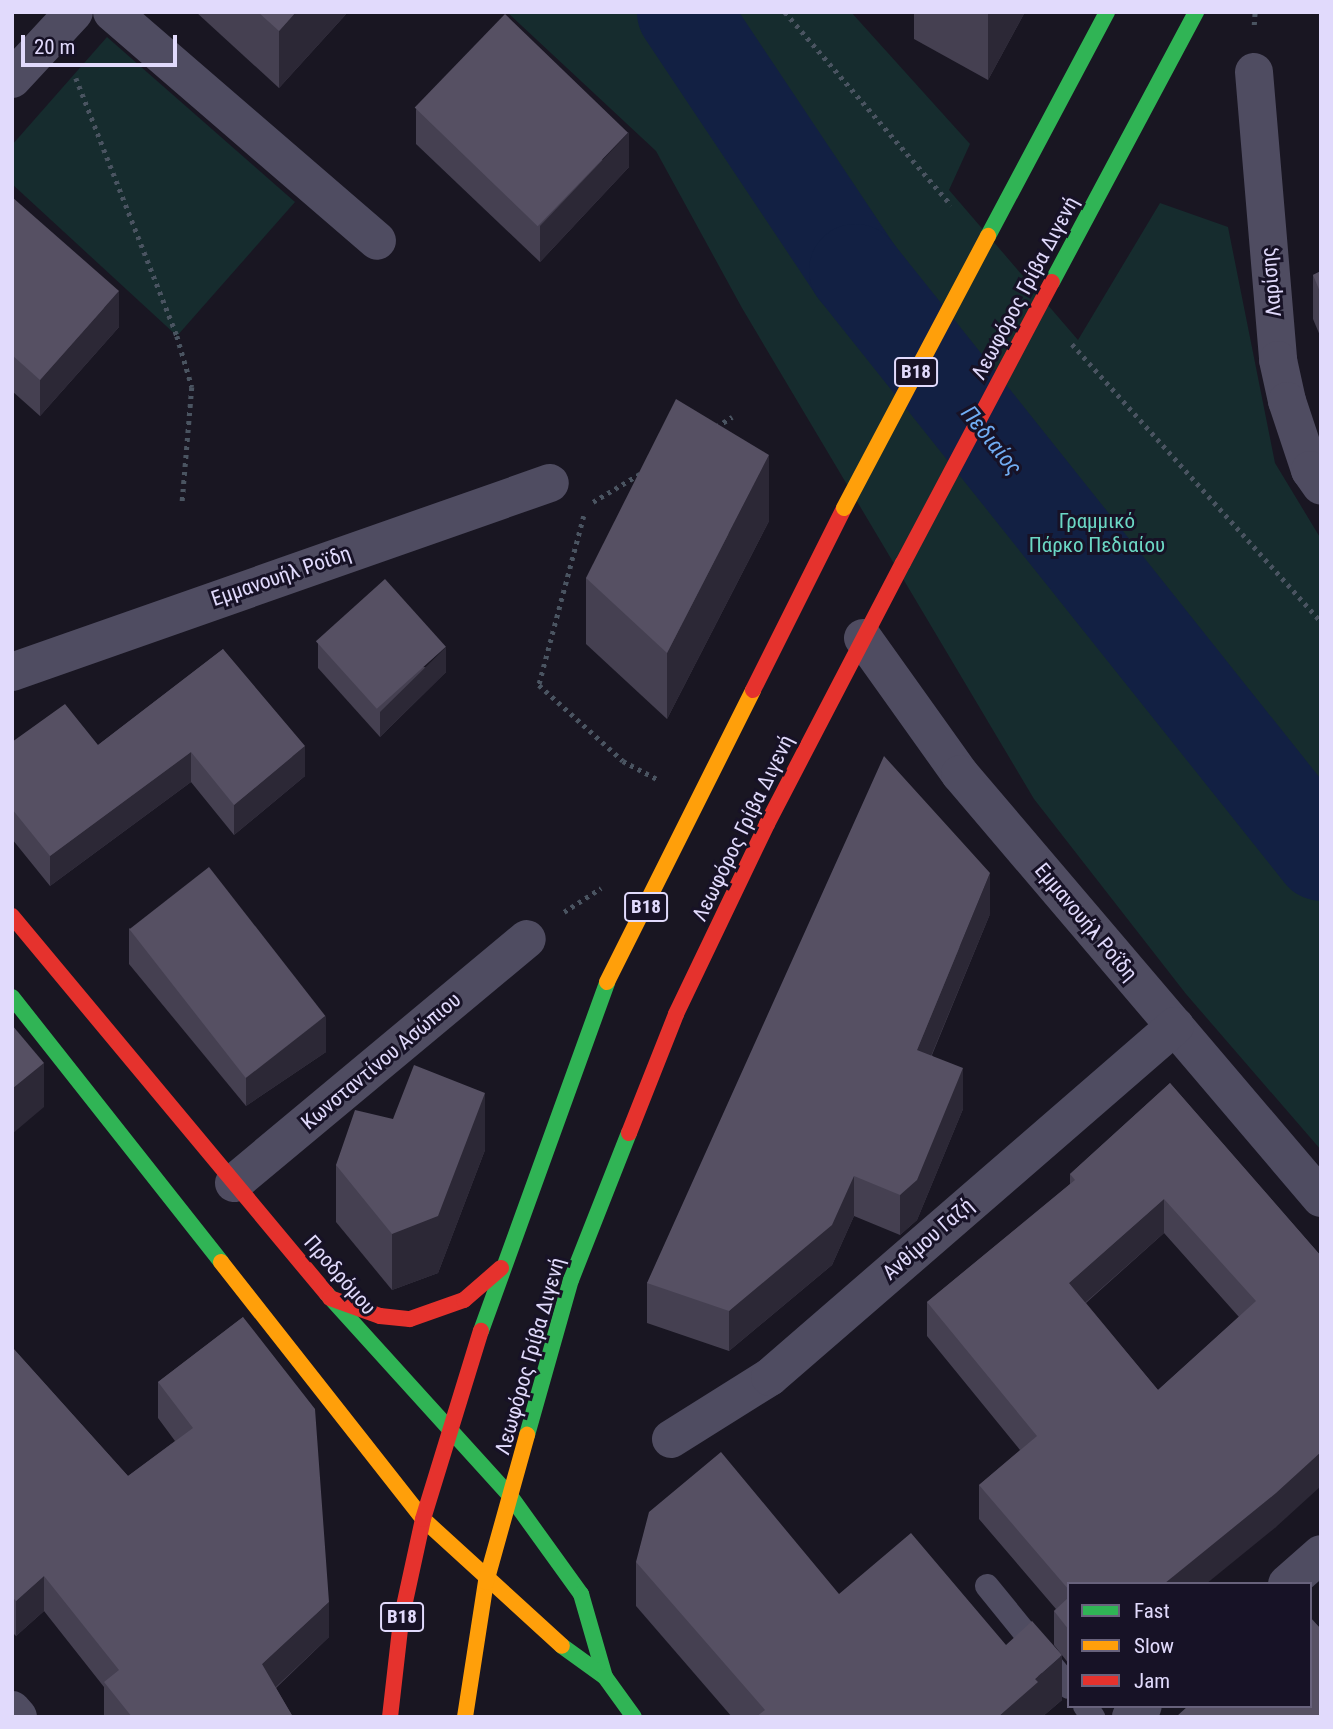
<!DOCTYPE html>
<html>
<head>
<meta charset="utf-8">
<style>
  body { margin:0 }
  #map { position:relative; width:1333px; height:1729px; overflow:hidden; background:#191622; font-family:"Roboto Condensed",sans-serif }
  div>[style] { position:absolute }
  .green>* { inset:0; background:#162c2e }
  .river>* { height:93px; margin:-46.5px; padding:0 46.5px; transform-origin:46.5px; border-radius:46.5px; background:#122043 }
  .path>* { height:4.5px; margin-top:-2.25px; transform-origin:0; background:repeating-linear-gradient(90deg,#4a5461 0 3.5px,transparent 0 8.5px) }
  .lane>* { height:24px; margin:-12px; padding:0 12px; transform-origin:12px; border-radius:12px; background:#4f4c61 }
  .street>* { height:38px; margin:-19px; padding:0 19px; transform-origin:19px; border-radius:19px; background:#4f4c61 }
  .fast>* { height:16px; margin:-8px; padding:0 8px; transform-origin:8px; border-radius:8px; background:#30b455 }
  .slow>* { height:16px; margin:-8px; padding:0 8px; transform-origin:8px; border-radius:8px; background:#ff9f0a }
  .jam>* { height:16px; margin:-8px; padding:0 8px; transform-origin:8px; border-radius:8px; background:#e5322d }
  .slow-bridge>* { height:16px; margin:-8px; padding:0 8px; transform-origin:8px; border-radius:8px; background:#ff9f0a }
  .jam-bridge>* { height:16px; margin:-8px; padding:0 8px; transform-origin:8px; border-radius:8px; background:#e5322d }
  .wall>* { inset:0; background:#454051 }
  .shaded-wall>* { inset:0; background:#2c2836 }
  .building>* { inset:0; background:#565063; transform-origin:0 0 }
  span { translate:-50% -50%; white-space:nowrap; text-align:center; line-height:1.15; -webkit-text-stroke:6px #171226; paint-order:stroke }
  .shield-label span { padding:2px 5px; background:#171226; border:2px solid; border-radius:5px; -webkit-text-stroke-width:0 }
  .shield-label { font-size:19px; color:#e1dafc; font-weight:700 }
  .street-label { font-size:21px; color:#e1dafc }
  .park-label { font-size:21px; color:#6bd7c4 }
  .water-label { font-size:23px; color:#71adf3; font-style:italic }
  .frame { position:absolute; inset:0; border:14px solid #e1dafc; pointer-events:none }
  .legend { position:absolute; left:1067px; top:1582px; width:245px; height:126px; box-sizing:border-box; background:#171226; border:2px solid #68627c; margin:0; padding:9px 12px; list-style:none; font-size:21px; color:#e1dafc }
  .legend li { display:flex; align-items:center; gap:14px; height:35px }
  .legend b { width:35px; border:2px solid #68627c }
  .scale { position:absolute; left:21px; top:35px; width:156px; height:32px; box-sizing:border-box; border:4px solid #e1dafc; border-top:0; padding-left:9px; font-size:21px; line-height:24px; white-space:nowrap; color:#e1dafc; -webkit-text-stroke:5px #171226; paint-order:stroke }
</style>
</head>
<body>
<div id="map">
  <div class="green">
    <i style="clip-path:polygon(507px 12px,851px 12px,970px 144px,949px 190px,1078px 340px,1160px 203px,1228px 227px,1275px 463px,1321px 539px,1321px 1150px,1186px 994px,1034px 799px,742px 308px,656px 151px)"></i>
    <i style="clip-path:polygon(107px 37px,295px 202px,177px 336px,12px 184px,12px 145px)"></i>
  </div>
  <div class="river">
    <i style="left:683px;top:12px;width:310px;rotate:56.3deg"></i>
    <i style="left:855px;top:270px;width:747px;rotate:51.41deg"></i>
  </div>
  <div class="path">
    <i style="left:785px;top:12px;width:255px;rotate:49.3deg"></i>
    <i style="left:1254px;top:25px;width:13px;rotate:-86deg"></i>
    <i style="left:76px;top:78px;width:277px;rotate:68.6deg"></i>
    <i style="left:177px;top:336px;width:53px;rotate:73.6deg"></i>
    <i style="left:192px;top:387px;width:119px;rotate:94.8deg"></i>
    <i style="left:1072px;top:344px;width:373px;rotate:48.1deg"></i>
    <i style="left:716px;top:427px;width:19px;rotate:-32deg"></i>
    <i style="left:593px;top:502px;width:58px;rotate:-31deg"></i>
    <i style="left:584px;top:516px;width:175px;rotate:104.9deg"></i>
    <i style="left:539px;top:685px;width:113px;rotate:42.1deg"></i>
    <i style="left:623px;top:761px;width:38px;rotate:28deg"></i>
    <i style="left:564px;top:912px;width:44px;rotate:-33deg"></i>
  </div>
  <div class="lane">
    <i style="left:987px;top:1586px;width:130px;rotate:50.9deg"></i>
    <i style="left:1085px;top:1706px;width:14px;rotate:54deg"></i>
  </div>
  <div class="street">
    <i style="left:112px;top:12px;width:350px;rotate:40.8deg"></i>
    <i style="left:1254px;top:72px;width:289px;rotate:85.2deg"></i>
    <i style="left:1278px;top:360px;width:42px;rotate:77.6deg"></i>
    <i style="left:1287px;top:401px;width:73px;rotate:71.6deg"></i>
    <i style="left:1310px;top:470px;width:19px;rotate:55deg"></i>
    <i style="left:12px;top:79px;width:91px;rotate:-47.2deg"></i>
    <i style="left:863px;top:638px;width:167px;rotate:54.5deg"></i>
    <i style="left:960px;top:774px;width:557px;rotate:49.59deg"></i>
    <i style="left:12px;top:672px;width:570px;rotate:-19.36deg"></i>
    <i style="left:234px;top:1183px;width:381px;rotate:-39.8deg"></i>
    <i style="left:671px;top:1439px;width:117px;rotate:-32.1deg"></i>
    <i style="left:770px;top:1377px;width:536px;rotate:-40.91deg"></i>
    <i style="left:1287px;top:1584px;width:45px;rotate:-41.4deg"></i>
    <i style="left:12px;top:1710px;width:9px;rotate:49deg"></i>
    <i style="left:1131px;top:1717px;width:16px;rotate:-43deg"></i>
  </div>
  <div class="fast">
    <i style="left:988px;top:236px;width:254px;rotate:-62deg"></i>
    <i style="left:1052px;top:282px;width:306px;rotate:-61.9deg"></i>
    <i style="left:12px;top:997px;width:337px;rotate:51.7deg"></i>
    <i style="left:327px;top:1294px;width:274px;rotate:47.8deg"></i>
    <i style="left:511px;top:1497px;width:120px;rotate:54.2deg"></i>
    <i style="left:581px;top:1594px;width:86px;rotate:73.9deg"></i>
    <i style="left:481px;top:1331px;width:371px;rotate:-70.1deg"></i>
    <i style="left:527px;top:1435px;width:161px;rotate:-74.2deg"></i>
    <i style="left:571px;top:1280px;width:158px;rotate:-68.5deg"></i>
    <i style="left:562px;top:1646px;width:53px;rotate:35.8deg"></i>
    <i style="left:605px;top:1677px;width:49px;rotate:54.1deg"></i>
  </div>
  <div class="slow">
    <i style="left:607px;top:982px;width:326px;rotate:-63.4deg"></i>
    <i style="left:221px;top:1262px;width:327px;rotate:51.8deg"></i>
    <i style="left:423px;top:1519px;width:188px;rotate:42.4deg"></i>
    <i style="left:465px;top:1717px;width:137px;rotate:-81.2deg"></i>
    <i style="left:486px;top:1582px;width:153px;rotate:-74.4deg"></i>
  </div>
  <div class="jam">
    <i style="left:753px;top:690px;width:203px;rotate:-63.4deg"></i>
    <i style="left:12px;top:916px;width:492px;rotate:50.2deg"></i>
    <i style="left:629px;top:1133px;width:128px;rotate:-68.4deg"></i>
    <i style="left:676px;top:1014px;width:211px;rotate:-64.4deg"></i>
    <i style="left:767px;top:824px;width:294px;rotate:-62.5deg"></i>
    <i style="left:330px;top:1298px;width:53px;rotate:19.8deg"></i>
    <i style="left:380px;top:1316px;width:30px;rotate:6deg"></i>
    <i style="left:410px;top:1319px;width:57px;rotate:-19.4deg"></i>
    <i style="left:464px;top:1300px;width:49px;rotate:-40.9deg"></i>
    <i style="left:390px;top:1717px;width:98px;rotate:-83.5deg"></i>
    <i style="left:401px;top:1620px;width:103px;rotate:-77.7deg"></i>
    <i style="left:423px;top:1519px;width:197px;rotate:-72.9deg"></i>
  </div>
  <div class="slow-bridge">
    <i style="left:844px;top:508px;width:308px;rotate:-62.1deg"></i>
  </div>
  <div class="jam-bridge">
    <i style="left:903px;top:563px;width:318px;rotate:-62.1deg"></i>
  </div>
  <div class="wall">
    <i style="clip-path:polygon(196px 12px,348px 12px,279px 88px)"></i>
    <i style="clip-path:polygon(914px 12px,1025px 12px,988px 80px,914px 39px)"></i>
    <i style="clip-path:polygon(416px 109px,629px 167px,540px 262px,416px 144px)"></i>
    <i style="clip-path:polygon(12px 197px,119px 327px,40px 416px,12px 391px)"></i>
    <i style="clip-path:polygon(1321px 271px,1321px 338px,1313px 319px,1313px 275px)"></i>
    <i style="clip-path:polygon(769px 521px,667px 719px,586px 644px,586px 578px)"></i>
    <i style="clip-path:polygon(318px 643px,446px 672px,380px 737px,318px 668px)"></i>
    <i style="clip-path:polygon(223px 649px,305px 776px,234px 835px,191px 782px,50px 886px,12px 839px,12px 742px,98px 745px)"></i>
    <i style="clip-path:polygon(990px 914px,932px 1055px,963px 1109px,917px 1220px,900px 1235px,854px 1216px,832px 1265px,729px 1351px,647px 1323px,647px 1283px)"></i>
    <i style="clip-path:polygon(129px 928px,326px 1052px,246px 1106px,129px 964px)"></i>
    <i style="clip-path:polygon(evenodd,1170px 1083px,1321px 1256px,1276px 1527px,1069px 1584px,1069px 1664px,1054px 1645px,1054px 1611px,1056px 1609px,979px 1519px,979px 1485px,1020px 1450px,927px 1336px,927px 1302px,1070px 1184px,1070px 1174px,1170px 1083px,1164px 1233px,1239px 1317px,1158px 1390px,1086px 1303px,1164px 1233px)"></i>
    <i style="clip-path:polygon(393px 1119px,485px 1150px,438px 1273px,392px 1290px,336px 1222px,336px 1165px)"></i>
    <i style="clip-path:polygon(243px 1317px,329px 1637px,276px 1688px,293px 1717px,104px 1717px,104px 1687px,44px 1611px,16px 1636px,12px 1632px,12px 1347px,128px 1476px,175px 1441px,158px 1418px,158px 1382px)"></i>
    <i style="clip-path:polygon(636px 1562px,839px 1594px,1006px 1645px,1062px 1700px,1042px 1717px,732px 1717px,636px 1606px)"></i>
  </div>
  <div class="shaded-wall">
    <i style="clip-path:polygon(296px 12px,348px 12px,279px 88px,279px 31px)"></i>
    <i style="clip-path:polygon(989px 12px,1025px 12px,988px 80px,988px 14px)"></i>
    <i style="clip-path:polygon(629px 132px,629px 167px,540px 262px,540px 226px)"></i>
    <i style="clip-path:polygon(119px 291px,119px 327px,40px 416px,40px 380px)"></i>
    <i style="clip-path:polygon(769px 455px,769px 521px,667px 719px,667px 653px)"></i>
    <i style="clip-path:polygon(446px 647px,446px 672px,380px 737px,380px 712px)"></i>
    <i style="clip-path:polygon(305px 746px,305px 776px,234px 835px,234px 805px)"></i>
    <i style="clip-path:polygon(191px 752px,191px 782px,50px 886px,50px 856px)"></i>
    <i style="clip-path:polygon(990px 873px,990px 914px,917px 1090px,917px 1050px)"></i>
    <i style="clip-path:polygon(326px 1016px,326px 1052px,246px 1106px,246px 1070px)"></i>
    <i style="clip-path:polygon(44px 1063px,44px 1107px,12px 1134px,12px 1089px)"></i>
    <i style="clip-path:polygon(963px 1068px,963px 1109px,917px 1220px,900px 1235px,900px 1195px)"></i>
    <i style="clip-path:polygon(485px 1093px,485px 1150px,438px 1273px,392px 1290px,392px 1234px)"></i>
    <i style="clip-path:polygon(854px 1176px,854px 1216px,832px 1265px,729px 1351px,729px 1311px)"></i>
    <i style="clip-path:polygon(1164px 1199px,1164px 1233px,1069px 1317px,1069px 1283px)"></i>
    <i style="clip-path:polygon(1321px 1452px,1321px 1486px,1276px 1527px,1206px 1584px,1164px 1584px)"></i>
    <i style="clip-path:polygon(44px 1576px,44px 1611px,16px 1636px,16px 1601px)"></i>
    <i style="clip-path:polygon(329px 1602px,329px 1637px,262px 1700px,262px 1664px)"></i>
    <i style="clip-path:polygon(1062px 1655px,1062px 1700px,1042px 1717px,998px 1717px,1035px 1679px)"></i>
  </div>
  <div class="building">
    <i style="clip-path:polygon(258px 12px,296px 12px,279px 31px)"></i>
    <i style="left:505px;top:14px;width:171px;height:130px;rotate:44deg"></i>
    <i style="clip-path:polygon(12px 197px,119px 291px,40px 380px,12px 355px)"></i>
    <i style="clip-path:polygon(1321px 271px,1321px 294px,1313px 275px)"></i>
    <i style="clip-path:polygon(676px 399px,769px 455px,667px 653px,586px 578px)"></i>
    <i style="left:385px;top:579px;width:91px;height:93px;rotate:48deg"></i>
    <i style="clip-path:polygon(223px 649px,305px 746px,234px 805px,191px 752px,50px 856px,12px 809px,12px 742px,65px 704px,98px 745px)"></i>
    <i style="clip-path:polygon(884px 756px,990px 873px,917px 1050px,963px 1068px,917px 1180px,900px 1195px,854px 1176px,832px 1225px,729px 1311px,647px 1283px)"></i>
    <i style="left:209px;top:867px;width:189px;height:101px;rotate:52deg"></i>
    <i style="clip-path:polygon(12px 1025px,44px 1063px,12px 1089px)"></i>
    <i style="clip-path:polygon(414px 1065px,485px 1093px,438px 1216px,392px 1234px,336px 1165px,355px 1110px,393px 1119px)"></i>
    <i style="clip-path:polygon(evenodd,1170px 1083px,1321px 1256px,1321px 1452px,1276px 1493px,1164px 1584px,1069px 1584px,1069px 1590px,979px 1485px,1037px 1436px,927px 1302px,1075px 1180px,1070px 1174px,1170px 1083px,1164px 1199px,1256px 1301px,1158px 1390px,1069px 1283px,1164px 1199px)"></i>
    <i style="clip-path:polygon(243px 1317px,315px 1409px,329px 1602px,262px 1664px,293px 1717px,132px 1717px,104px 1682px,119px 1670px,44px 1576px,16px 1601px,12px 1597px,12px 1347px,128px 1476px,193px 1428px,158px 1382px)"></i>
    <i style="clip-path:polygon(721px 1452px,839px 1594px,911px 1533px,1006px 1645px,1032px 1621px,1062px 1655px,1035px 1679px,1038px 1682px,998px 1717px,756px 1717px,765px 1710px,636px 1562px,649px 1512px)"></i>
    <i style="clip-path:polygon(1069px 1597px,1069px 1630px,1054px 1611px)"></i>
    <i style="clip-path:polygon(1310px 1617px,1321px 1629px,1321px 1717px,1177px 1716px,1188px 1706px,1310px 1706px)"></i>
  </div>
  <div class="shield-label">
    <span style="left:916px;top:372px">B18</span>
    <span style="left:646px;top:907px">B18</span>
    <span style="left:402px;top:1617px">B18</span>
  </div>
  <div class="street-label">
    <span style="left:1271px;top:282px;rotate:-95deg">Λαρίσης</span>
    <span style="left:1025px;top:288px;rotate:-62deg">Λεωφόρος Γρίβα Διγενή</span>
    <span style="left:281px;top:576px;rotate:-19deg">Εμμανουήλ Ροϊδη</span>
    <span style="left:743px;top:828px;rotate:-64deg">Λεωφόρος Γρίβα Διγενή</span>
    <span style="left:1086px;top:922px;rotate:50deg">Εμμανουήλ Ροΐδη</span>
    <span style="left:381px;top:1061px;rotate:-40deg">Κωνσταντίνου Ασώπιου</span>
    <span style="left:928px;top:1239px;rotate:-41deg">Ανθίμου Γαζή</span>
    <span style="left:340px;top:1275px;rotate:49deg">Προδρόμου</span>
    <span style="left:530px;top:1356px;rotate:-74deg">Λεωφόρος Γρίβα Διγενή</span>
  </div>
  <div class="park-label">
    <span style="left:1097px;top:533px">Γραμμικό<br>Πάρκο Πεδιαίου</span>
  </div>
  <div class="water-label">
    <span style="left:991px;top:441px;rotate:51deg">Πεδιαίος</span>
  </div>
  <div class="frame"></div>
  <ul class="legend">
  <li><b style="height:9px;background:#30b455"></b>Fast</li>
  <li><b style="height:9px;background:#ff9f0a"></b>Slow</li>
  <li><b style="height:9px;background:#e5322d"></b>Jam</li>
  </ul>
  <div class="scale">20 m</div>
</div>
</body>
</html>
